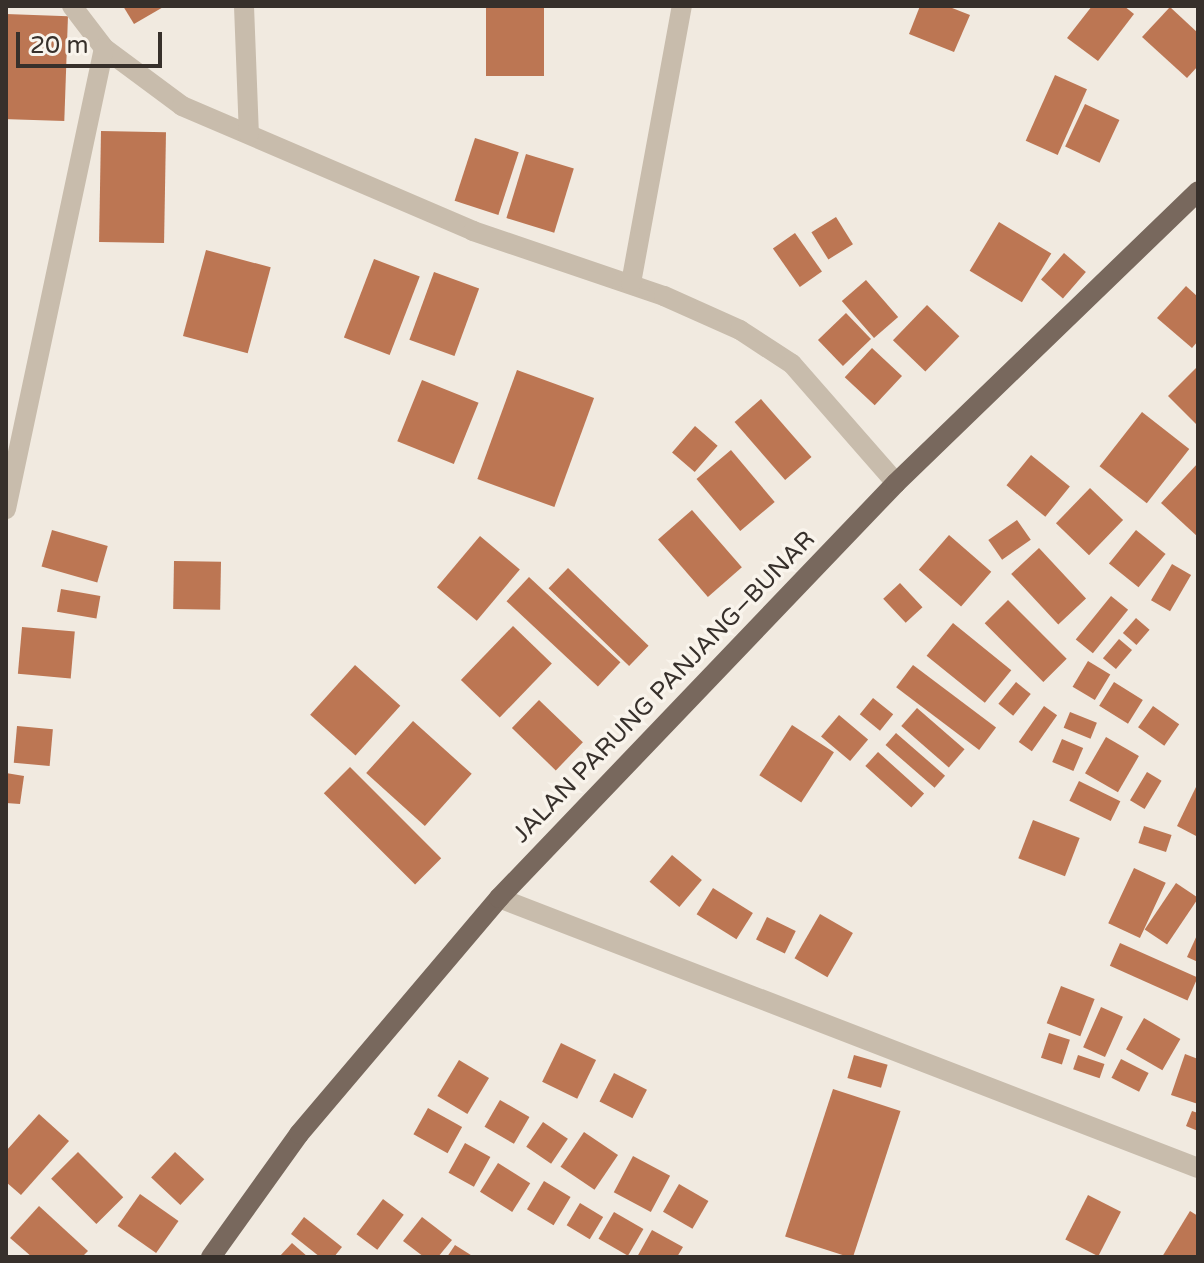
<!DOCTYPE html>
<html>
<head>
<meta charset="utf-8">
<style>
  body { margin:0 }
  #map { position:relative; width:1204px; height:1263px; overflow:hidden; background:#f1eae0; font-family:"Varela Round",sans-serif }
  div>[style] { position:absolute }
  .building>* { inset:0; background:#bc7653; transform-origin:0 0 }
  .street>* { height:20px; margin:-10px; padding:0 10px; transform-origin:10px; border-radius:10px; background:#c8bcac }
  .primary>* { height:20px; margin:-10px; padding:0 10px; transform-origin:10px; border-radius:10px; background:#78685d }
  span { translate:-50% -50%; white-space:nowrap; text-align:center; line-height:1.15; -webkit-text-stroke:7px #f9f4ec; paint-order:stroke }
  .street-label { font-size:24px; color:#37302b }
  .frame { position:absolute; inset:0; border:8px solid #37302b; pointer-events:none }
  .scale { position:absolute; left:16px; top:32px; width:146px; height:36px; box-sizing:border-box; border:4px solid #37302b; border-top:0; padding-left:10px; font-size:24px; line-height:28px; white-space:nowrap; color:#37302b; -webkit-text-stroke:6px #f9f4ec; paint-order:stroke }
</style>
</head>
<body>
<div id="map">
  <div class="building">
    <i style="clip-path:polygon(123px 6px,165px 6px,134px 24px)"></i>
    <i style="left:486px;top:6px;width:58px;height:70px"></i>
    <i style="clip-path:polygon(920px 6px,947px 6px,970px 15px,954px 52px,909px 34px)"></i>
    <i style="clip-path:polygon(1092px 6px,1124px 6px,1134px 14px,1098px 61px,1067px 38px)"></i>
    <i style="clip-path:polygon(1170px 7px,1198px 33px,1198px 66px,1187px 78px,1142px 37px)"></i>
    <i style="left:6px;top:14px;width:62px;height:105px;rotate:2deg"></i>
    <i style="left:1055px;top:75px;width:35px;height:72px;rotate:24deg"></i>
    <i style="left:1085px;top:104px;width:38px;height:47px;rotate:25deg"></i>
    <i style="left:101px;top:131px;width:65px;height:111px;rotate:1deg"></i>
    <i style="left:475px;top:138px;width:46px;height:66px;rotate:18deg"></i>
    <i style="left:526px;top:154px;width:50px;height:67px;rotate:17deg"></i>
    <i style="left:836px;top:217px;width:32px;height:29px;rotate:58deg"></i>
    <i style="left:999px;top:222px;width:61px;height:57px;rotate:31deg"></i>
    <i style="left:795px;top:233px;width:47px;height:27px;rotate:55deg"></i>
    <i style="left:206px;top:250px;width:67px;height:89px;rotate:15deg"></i>
    <i style="left:1064px;top:253px;width:29px;height:35px;rotate:41deg"></i>
    <i style="left:374px;top:259px;width:49px;height:84px;rotate:21deg"></i>
    <i style="left:434px;top:272px;width:48px;height:72px;rotate:20deg"></i>
    <i style="left:866px;top:280px;width:49px;height:32px;rotate:49deg"></i>
    <i style="clip-path:polygon(1186px 286px,1198px 297px,1198px 341px,1192px 348px,1157px 318px)"></i>
    <i style="left:927px;top:305px;width:45px;height:49px;rotate:44deg"></i>
    <i style="left:846px;top:313px;width:36px;height:39px;rotate:46deg"></i>
    <i style="left:872px;top:348px;width:41px;height:40px;rotate:43deg"></i>
    <i style="clip-path:polygon(1198px 366px,1198px 426px,1168px 396px)"></i>
    <i style="left:517px;top:370px;width:82px;height:116px;rotate:20deg"></i>
    <i style="left:422px;top:380px;width:61px;height:66px;rotate:22deg"></i>
    <i style="left:761px;top:399px;width:77px;height:35px;rotate:49deg"></i>
    <i style="left:1142px;top:412px;width:60px;height:69px;rotate:38deg"></i>
    <i style="left:695px;top:426px;width:30px;height:35px;rotate:41deg"></i>
    <i style="left:731px;top:450px;width:68px;height:45px;rotate:50deg"></i>
    <i style="left:1031px;top:455px;width:50px;height:39px;rotate:39deg"></i>
    <i style="clip-path:polygon(1198px 463px,1198px 537px,1161px 503px)"></i>
    <i style="left:1090px;top:488px;width:46px;height:49px;rotate:44deg"></i>
    <i style="left:692px;top:510px;width:76px;height:45px;rotate:49deg"></i>
    <i style="left:1017px;top:520px;width:24px;height:35px;rotate:55deg"></i>
    <i style="left:52px;top:530px;width:58px;height:38px;rotate:16deg"></i>
    <i style="left:1136px;top:530px;width:38px;height:43px;rotate:39deg"></i>
    <i style="left:949px;top:535px;width:56px;height:46px;rotate:41deg"></i>
    <i style="left:480px;top:536px;width:52px;height:67px;rotate:40deg"></i>
    <i style="left:1039px;top:548px;width:69px;height:38px;rotate:47deg"></i>
    <i style="left:174px;top:561px;width:47px;height:48px;rotate:1deg"></i>
    <i style="left:1172px;top:564px;width:22px;height:42px;rotate:30deg"></i>
    <i style="left:568px;top:568px;width:112px;height:28px;rotate:44deg"></i>
    <i style="left:529px;top:577px;width:125px;height:33px;rotate:43deg"></i>
    <i style="left:900px;top:583px;width:33px;height:23px;rotate:47deg"></i>
    <i style="left:61px;top:589px;width:40px;height:23px;rotate:10deg"></i>
    <i style="left:1111px;top:596px;width:22px;height:56px;rotate:39deg"></i>
    <i style="left:1008px;top:600px;width:83px;height:33px;rotate:45deg"></i>
    <i style="left:1136px;top:618px;width:18px;height:20px;rotate:41deg"></i>
    <i style="left:953px;top:623px;width:75px;height:42px;rotate:39deg"></i>
    <i style="left:513px;top:626px;width:54px;height:75px;rotate:44deg"></i>
    <i style="left:22px;top:627px;width:53px;height:47px;rotate:5deg"></i>
    <i style="left:1119px;top:639px;width:17px;height:25px;rotate:40deg"></i>
    <i style="left:1088px;top:661px;width:26px;height:30px;rotate:31deg"></i>
    <i style="left:355px;top:665px;width:61px;height:67px;rotate:42deg"></i>
    <i style="left:913px;top:665px;width:104px;height:28px;rotate:37deg"></i>
    <i style="left:1016px;top:682px;width:19px;height:28px;rotate:39deg"></i>
    <i style="left:1114px;top:682px;width:34px;height:28px;rotate:32deg"></i>
    <i style="left:873px;top:698px;width:26px;height:21px;rotate:39deg"></i>
    <i style="left:539px;top:700px;width:61px;height:39px;rotate:44deg"></i>
    <i style="left:1044px;top:706px;width:16px;height:44px;rotate:35deg"></i>
    <i style="left:1153px;top:706px;width:32px;height:26px;rotate:35deg"></i>
    <i style="left:917px;top:708px;width:63px;height:24px;rotate:41deg"></i>
    <i style="left:1070px;top:712px;width:29px;height:17px;rotate:22deg"></i>
    <i style="left:839px;top:715px;width:38px;height:28px;rotate:40deg"></i>
    <i style="left:413px;top:721px;width:79px;height:70px;rotate:42deg"></i>
    <i style="left:792px;top:725px;width:50px;height:60px;rotate:33deg"></i>
    <i style="left:17px;top:726px;width:36px;height:37px;rotate:5deg"></i>
    <i style="left:896px;top:733px;width:65px;height:16px;rotate:41deg"></i>
    <i style="left:1106px;top:737px;width:38px;height:42px;rotate:30deg"></i>
    <i style="left:1062px;top:739px;width:23px;height:25px;rotate:23deg"></i>
    <i style="left:878px;top:752px;width:62px;height:19px;rotate:42deg"></i>
    <i style="left:350px;top:767px;width:129px;height:37px;rotate:45deg"></i>
    <i style="left:1147px;top:772px;width:17px;height:33px;rotate:31deg"></i>
    <i style="clip-path:polygon(6px 773px,24px 776px,20px 804px,6px 803px)"></i>
    <i style="left:1079px;top:781px;width:46px;height:22px;rotate:26deg"></i>
    <i style="clip-path:polygon(1196px 787px,1198px 788px,1198px 837px,1177px 826px)"></i>
    <i style="left:1033px;top:820px;width:50px;height:41px;rotate:21deg"></i>
    <i style="left:1144px;top:826px;width:29px;height:18px;rotate:18deg"></i>
    <i style="left:672px;top:855px;width:39px;height:35px;rotate:40deg"></i>
    <i style="left:1134px;top:868px;width:35px;height:61px;rotate:25deg"></i>
    <i style="left:1176px;top:883px;width:27px;height:56px;rotate:34deg"></i>
    <i style="left:713px;top:888px;width:47px;height:31px;rotate:32deg"></i>
    <i style="left:820px;top:914px;width:38px;height:51px;rotate:30deg"></i>
    <i style="left:767px;top:917px;width:32px;height:25px;rotate:26deg"></i>
    <i style="clip-path:polygon(1198px 933px,1198px 962px,1187px 957px)"></i>
    <i style="left:1120px;top:943px;width:85px;height:25px;rotate:24deg"></i>
    <i style="left:1061px;top:986px;width:36px;height:40px;rotate:21deg"></i>
    <i style="left:1101px;top:1007px;width:24px;height:44px;rotate:24deg"></i>
    <i style="left:1144px;top:1018px;width:42px;height:36px;rotate:30deg"></i>
    <i style="left:1049px;top:1033px;width:22px;height:26px;rotate:18deg"></i>
    <i style="left:561px;top:1043px;width:39px;height:43px;rotate:26deg"></i>
    <i style="clip-path:polygon(1185px 1054px,1198px 1059px,1198px 1104px,1171px 1095px)"></i>
    <i style="left:854px;top:1055px;width:35px;height:24px;rotate:16deg"></i>
    <i style="left:1078px;top:1055px;width:28px;height:15px;rotate:19deg"></i>
    <i style="left:1121px;top:1059px;width:31px;height:21px;rotate:27deg"></i>
    <i style="left:459px;top:1060px;width:35px;height:42px;rotate:31deg"></i>
    <i style="left:614px;top:1073px;width:37px;height:32px;rotate:27deg"></i>
    <i style="left:833px;top:1089px;width:71px;height:155px;rotate:18deg"></i>
    <i style="left:500px;top:1100px;width:34px;height:31px;rotate:30deg"></i>
    <i style="left:428px;top:1108px;width:39px;height:30px;rotate:29deg"></i>
    <i style="clip-path:polygon(1192px 1111px,1198px 1113px,1198px 1131px,1186px 1126px)"></i>
    <i style="clip-path:polygon(39px 1114px,69px 1141px,21px 1195px,6px 1182px,6px 1151px)"></i>
    <i style="left:543px;top:1122px;width:30px;height:30px;rotate:34deg"></i>
    <i style="left:584px;top:1132px;width:41px;height:42px;rotate:34deg"></i>
    <i style="left:465px;top:1143px;width:29px;height:34px;rotate:29deg"></i>
    <i style="left:78px;top:1152px;width:64px;height:38px;rotate:45deg"></i>
    <i style="left:175px;top:1152px;width:40px;height:35px;rotate:43deg"></i>
    <i style="left:633px;top:1156px;width:42px;height:41px;rotate:28deg"></i>
    <i style="left:498px;top:1163px;width:38px;height:34px;rotate:32deg"></i>
    <i style="left:544px;top:1181px;width:31px;height:33px;rotate:31deg"></i>
    <i style="left:679px;top:1184px;width:34px;height:32px;rotate:30deg"></i>
    <i style="left:140px;top:1194px;width:47px;height:39px;rotate:35deg"></i>
    <i style="left:1088px;top:1195px;width:37px;height:50px;rotate:27deg"></i>
    <i style="left:383px;top:1199px;width:26px;height:44px;rotate:37deg"></i>
    <i style="left:580px;top:1203px;width:27px;height:26px;rotate:31deg"></i>
    <i style="clip-path:polygon(39px 1206px,88px 1251px,82px 1257px,32px 1257px,10px 1238px)"></i>
    <i style="clip-path:polygon(1190px 1211px,1198px 1216px,1198px 1257px,1162px 1257px)"></i>
    <i style="left:614px;top:1212px;width:34px;height:31px;rotate:30deg"></i>
    <i style="clip-path:polygon(304px 1217px,342px 1247px,334px 1257px,320px 1257px,291px 1234px)"></i>
    <i style="clip-path:polygon(422px 1217px,452px 1240px,438px 1257px,424px 1257px,403px 1241px)"></i>
    <i style="clip-path:polygon(652px 1230px,683px 1247px,677px 1257px,637px 1257px)"></i>
    <i style="clip-path:polygon(292px 1243px,308px 1257px,279px 1257px)"></i>
    <i style="clip-path:polygon(455px 1245px,474px 1257px,447px 1257px)"></i>
  </div>
  <div class="street">
    <i style="left:72px;top:6px;width:53px;rotate:52.7deg"></i>
    <i style="left:104px;top:48px;width:97px;rotate:36.6deg"></i>
    <i style="left:182px;top:106px;width:317px;rotate:23.2deg"></i>
    <i style="left:473px;top:231px;width:202px;rotate:18.8deg"></i>
    <i style="left:664px;top:296px;width:83px;rotate:24.1deg"></i>
    <i style="left:740px;top:330px;width:62px;rotate:33.2deg"></i>
    <i style="left:792px;top:364px;width:158px;rotate:48.8deg"></i>
    <i style="left:244px;top:6px;width:128px;rotate:87.8deg"></i>
    <i style="left:631px;top:283px;width:282px;rotate:-79.6deg"></i>
    <i style="left:6px;top:509px;width:471px;rotate:-78deg"></i>
    <i style="left:499px;top:898px;width:749px;rotate:21.12deg"></i>
  </div>
  <div class="primary">
    <i style="left:211px;top:1257px;width:151px;rotate:-54.4deg"></i>
    <i style="left:299px;top:1134px;width:309px;rotate:-49.7deg"></i>
    <i style="left:499px;top:898px;width:574px;rotate:-46.27deg"></i>
    <i style="left:896px;top:483px;width:420px;rotate:-44deg"></i>
  </div>
  <div class="street-label">
    <span style="left:664px;top:687px;rotate:-46deg">JALAN PARUNG PANJANG–BUNAR</span>
  </div>
  <div class="frame"></div>
  <div class="scale">20 m</div>
</div>
</body>
</html>
